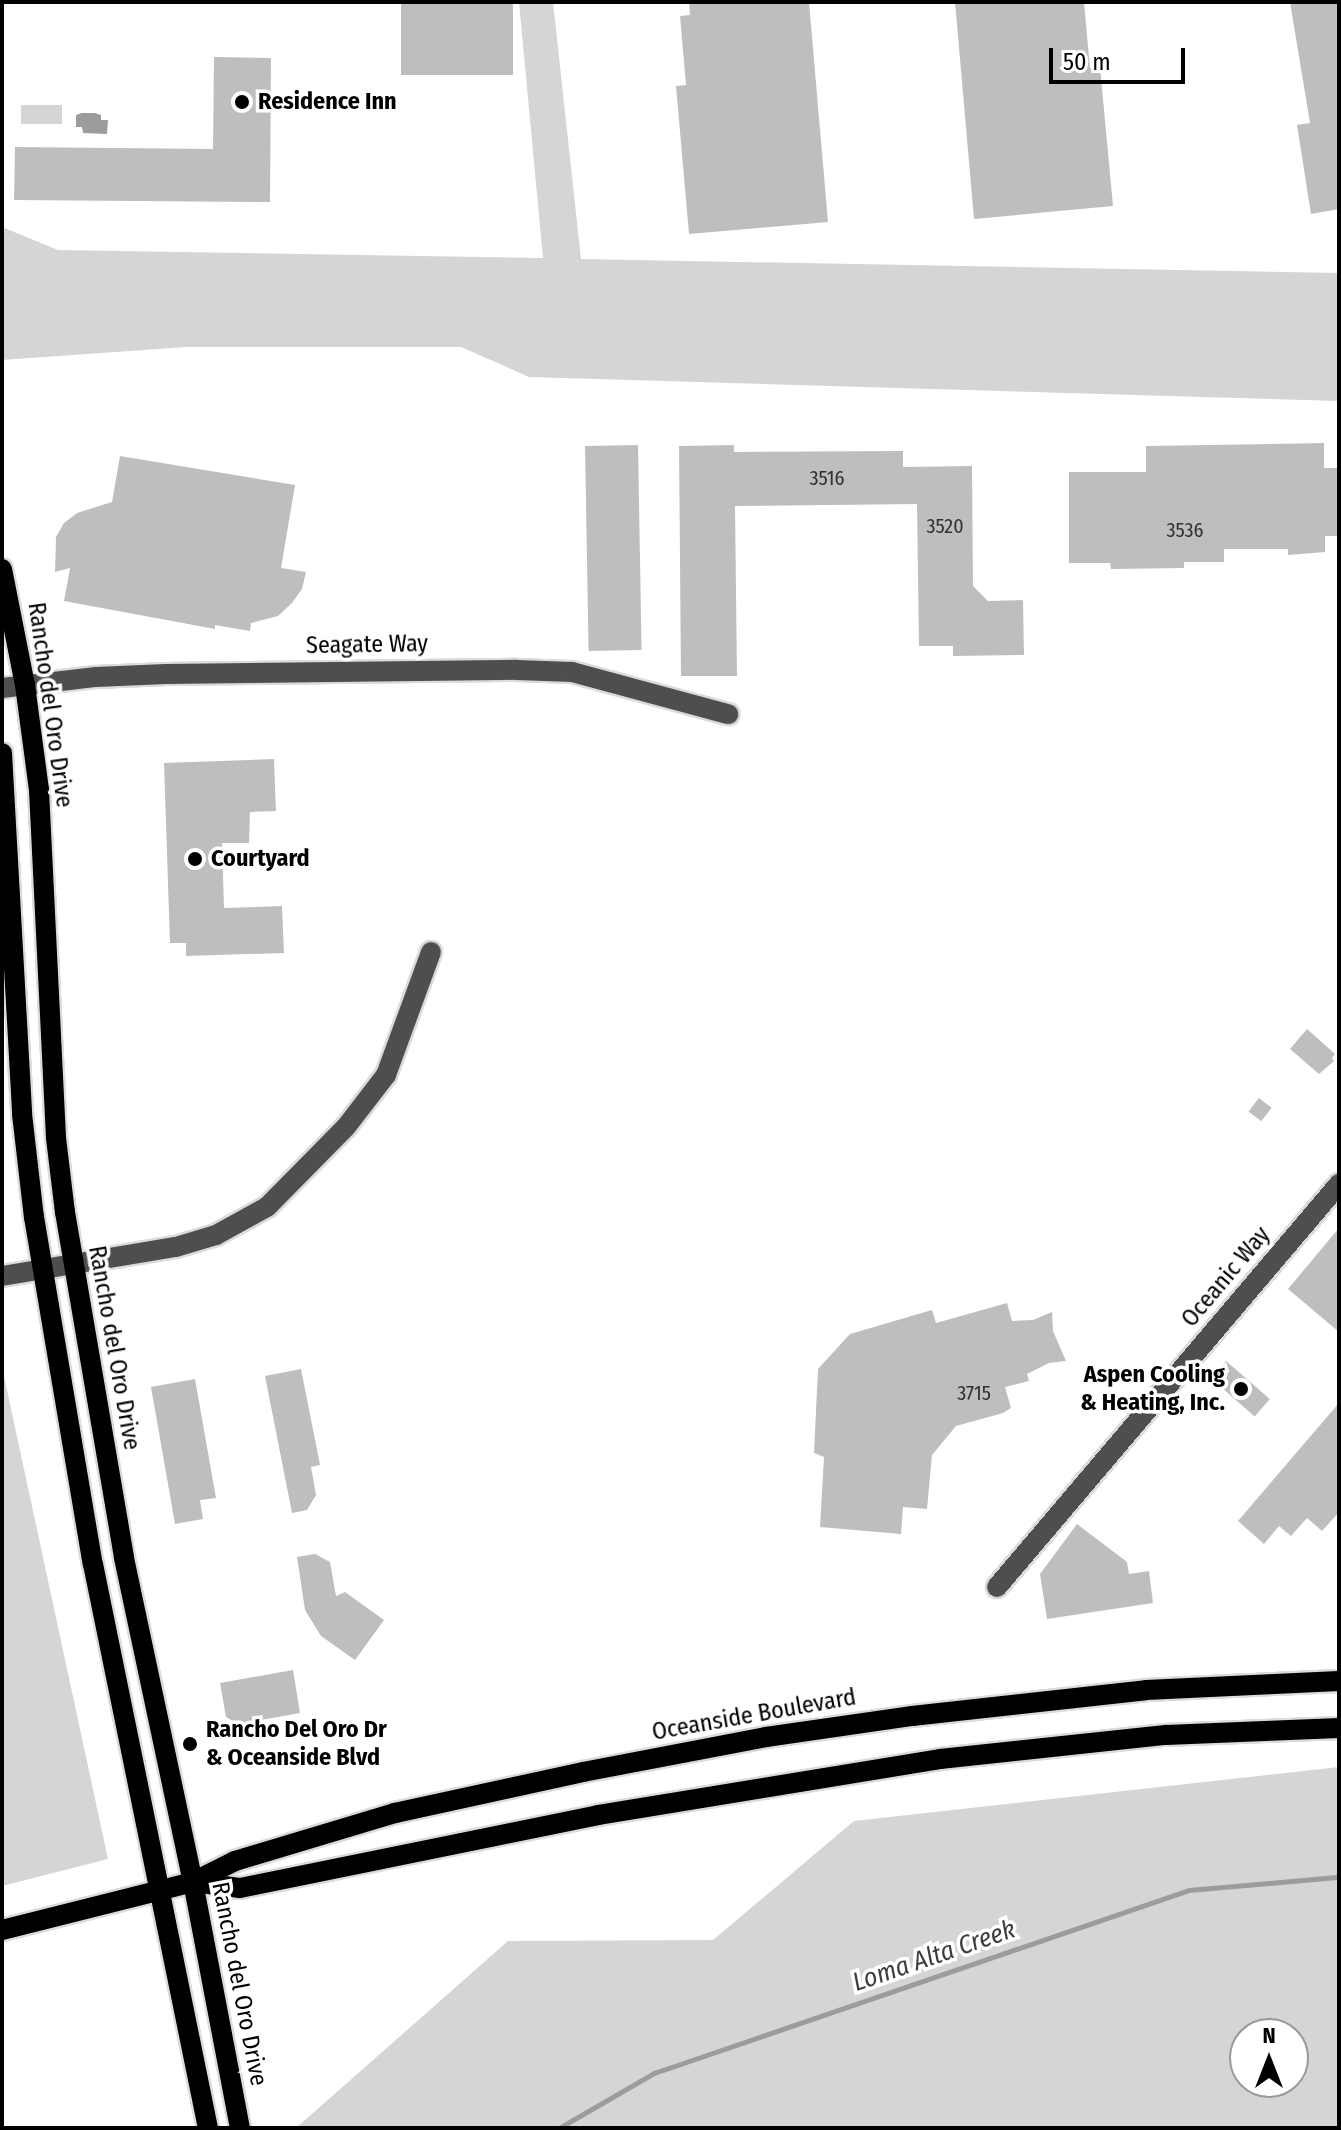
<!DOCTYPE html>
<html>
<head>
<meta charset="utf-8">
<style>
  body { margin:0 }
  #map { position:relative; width:1341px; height:2130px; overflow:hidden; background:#fff; font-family:"Fira Sans Condensed",sans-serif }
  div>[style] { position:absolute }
  .green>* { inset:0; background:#d5d5d5; transform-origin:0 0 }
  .water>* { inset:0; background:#9c9c9c }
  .stream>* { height:5px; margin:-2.5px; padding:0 2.5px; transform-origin:2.5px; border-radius:2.5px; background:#9c9c9c }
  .building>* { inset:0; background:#bebebe; transform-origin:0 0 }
  .roads { filter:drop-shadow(2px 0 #dbdbdb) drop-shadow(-2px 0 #dbdbdb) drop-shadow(0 2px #dbdbdb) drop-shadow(0 -2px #dbdbdb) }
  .minor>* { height:20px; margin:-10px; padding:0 10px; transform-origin:10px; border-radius:10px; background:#4e4e4e }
  .major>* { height:20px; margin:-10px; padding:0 10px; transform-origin:10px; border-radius:10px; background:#000 }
  .dots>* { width:22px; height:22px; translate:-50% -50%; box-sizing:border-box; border:4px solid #fff; border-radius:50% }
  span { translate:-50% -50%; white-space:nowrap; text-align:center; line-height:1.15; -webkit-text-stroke:7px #fff; paint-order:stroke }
  .number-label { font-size:20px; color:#303030 }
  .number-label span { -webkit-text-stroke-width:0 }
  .poi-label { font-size:24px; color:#000; font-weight:700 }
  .left { translate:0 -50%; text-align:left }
  .right { translate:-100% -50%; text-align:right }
  .street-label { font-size:24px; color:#000 }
  .water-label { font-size:26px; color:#3d3d3d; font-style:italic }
  .frame { position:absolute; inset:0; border:4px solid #000; pointer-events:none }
  .north { position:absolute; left:1229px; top:2018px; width:80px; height:80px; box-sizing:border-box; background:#fff; border:2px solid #999; border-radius:50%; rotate:0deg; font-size:22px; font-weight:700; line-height:32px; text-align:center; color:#000 }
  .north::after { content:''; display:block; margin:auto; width:28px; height:36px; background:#000; clip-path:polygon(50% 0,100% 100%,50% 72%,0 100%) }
  .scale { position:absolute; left:1049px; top:48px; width:136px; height:36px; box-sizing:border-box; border:4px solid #000; border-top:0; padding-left:10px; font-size:24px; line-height:28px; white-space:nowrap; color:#000; -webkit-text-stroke:6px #fff; paint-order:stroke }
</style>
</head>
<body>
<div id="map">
  <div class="green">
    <i style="clip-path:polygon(519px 2px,553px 2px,581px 259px,1339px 273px,1339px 401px,529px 377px,461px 347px,186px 347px,2px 360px,2px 227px,58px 250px,543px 258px)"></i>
    <i style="left:21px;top:105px;width:41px;height:19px"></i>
    <i style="clip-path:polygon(2px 1367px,108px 1859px,2px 1886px)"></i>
    <i style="clip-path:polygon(evenodd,1339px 1767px,1339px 2128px,296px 2128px,508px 1941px,713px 1940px,854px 1821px,1339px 1767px,1293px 2034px,1293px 2082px,1245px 2082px,1245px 2034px,1293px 2034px)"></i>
  </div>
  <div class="water">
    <i style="clip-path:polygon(82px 113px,95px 113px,101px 115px,101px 120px,108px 120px,107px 134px,83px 133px,82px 127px,76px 127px,76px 115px)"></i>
  </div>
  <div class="stream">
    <i style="left:559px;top:2128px;width:110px;rotate:-30.1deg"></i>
    <i style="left:654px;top:2073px;width:565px;rotate:-18.88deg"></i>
    <i style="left:1189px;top:1890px;width:151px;rotate:-5deg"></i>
  </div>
  <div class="building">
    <i style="left:401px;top:2px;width:112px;height:73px"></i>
    <i style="clip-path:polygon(689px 2px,809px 2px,828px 222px,689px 234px,676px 86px,686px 85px,680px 16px,690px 15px)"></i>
    <i style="clip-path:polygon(955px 2px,1084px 2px,1090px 68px,1100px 67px,1113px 206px,974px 219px)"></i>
    <i style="clip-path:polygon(1290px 2px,1339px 2px,1339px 209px,1311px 214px,1297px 125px,1310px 123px)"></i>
    <i style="clip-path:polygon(214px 57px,271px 58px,270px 202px,14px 200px,15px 147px,213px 149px)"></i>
    <i style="clip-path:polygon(1324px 443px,1324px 468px,1339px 468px,1339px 536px,1325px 536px,1325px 552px,1288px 555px,1288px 549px,1224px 549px,1224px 562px,1184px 562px,1184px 568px,1111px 569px,1110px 563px,1069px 563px,1069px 472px,1146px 472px,1146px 446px)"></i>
    <i style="left:638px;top:445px;width:205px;height:53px;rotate:89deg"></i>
    <i style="clip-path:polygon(734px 445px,734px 452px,903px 451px,903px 467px,972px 466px,973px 586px,988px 601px,1023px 600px,1024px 655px,953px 656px,953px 646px,919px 646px,917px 504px,735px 506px,737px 676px,681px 676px,679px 446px)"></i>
    <i style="clip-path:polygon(120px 456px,295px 485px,281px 568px,306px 572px,302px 589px,292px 603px,278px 616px,251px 623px,250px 631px,215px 625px,215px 629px,64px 601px,70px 568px,55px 572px,56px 537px,64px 523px,77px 513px,112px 502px)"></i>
    <i style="clip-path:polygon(274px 759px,276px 811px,250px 812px,249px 843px,222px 843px,224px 908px,282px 906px,284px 953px,186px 956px,186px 943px,170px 943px,164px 763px)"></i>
    <i style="clip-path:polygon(1307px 1029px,1335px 1054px,1332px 1058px,1334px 1061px,1319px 1074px,1290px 1049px)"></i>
    <i style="left:1259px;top:1098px;width:16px;height:17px;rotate:38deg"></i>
    <i style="clip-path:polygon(1339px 1228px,1339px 1332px,1288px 1289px)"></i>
    <i style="clip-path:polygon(1007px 1303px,1012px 1321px,1033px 1320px,1052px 1312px,1053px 1331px,1066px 1361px,1049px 1363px,1027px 1374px,1029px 1381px,1005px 1387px,1011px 1408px,1003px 1413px,956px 1426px,932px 1455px,927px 1509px,903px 1507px,901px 1534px,820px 1527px,824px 1457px,814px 1453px,818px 1369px,850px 1334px,932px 1310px,936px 1323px)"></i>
    <i style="left:1226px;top:1361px;width:58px;height:23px;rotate:41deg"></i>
    <i style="clip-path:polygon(301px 1369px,320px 1465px,311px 1467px,316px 1495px,307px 1510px,292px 1513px,265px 1376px)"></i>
    <i style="clip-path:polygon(195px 1379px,216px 1498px,200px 1500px,203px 1519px,175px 1524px,151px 1387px)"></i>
    <i style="clip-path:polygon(1339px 1403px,1339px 1512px,1322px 1531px,1307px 1518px,1291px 1536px,1279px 1526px,1264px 1544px,1238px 1521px)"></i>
    <i style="clip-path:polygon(1077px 1524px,1127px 1562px,1129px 1574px,1149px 1571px,1153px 1603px,1047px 1619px,1040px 1574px)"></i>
    <i style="clip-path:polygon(315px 1554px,330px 1562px,336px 1596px,345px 1592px,384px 1620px,355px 1660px,321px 1636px,305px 1610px,297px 1557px)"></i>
    <i style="clip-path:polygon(293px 1670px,300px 1713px,238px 1724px,226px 1717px,220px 1683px)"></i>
  </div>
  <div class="roads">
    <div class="minor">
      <i style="left:2px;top:688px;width:95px;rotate:-6.7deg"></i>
      <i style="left:96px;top:677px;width:70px;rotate:-2.5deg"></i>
      <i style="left:166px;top:674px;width:351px;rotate:-0.7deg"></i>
      <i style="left:517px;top:670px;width:55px;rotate:2.1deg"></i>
      <i style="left:572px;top:672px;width:162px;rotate:15.1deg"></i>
      <i style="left:2px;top:1276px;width:176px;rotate:-9.5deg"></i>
      <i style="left:176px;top:1247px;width:42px;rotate:-16.7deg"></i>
      <i style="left:216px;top:1235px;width:58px;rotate:-28.8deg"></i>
      <i style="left:267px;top:1207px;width:112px;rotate:-45.4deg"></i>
      <i style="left:346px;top:1127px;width:66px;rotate:-52.4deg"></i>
      <i style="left:386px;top:1075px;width:131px;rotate:-69.9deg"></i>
      <i style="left:997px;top:1587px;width:529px;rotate:-49.68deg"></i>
    </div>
    <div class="major">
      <i style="left:2px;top:569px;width:118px;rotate:78.8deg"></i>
      <i style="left:25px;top:685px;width:106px;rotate:82.4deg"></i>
      <i style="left:39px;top:790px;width:348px;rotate:87.2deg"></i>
      <i style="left:56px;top:1138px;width:75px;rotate:83.1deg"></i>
      <i style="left:65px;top:1212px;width:351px;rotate:80.3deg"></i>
      <i style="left:124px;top:1558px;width:331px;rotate:78deg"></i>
      <i style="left:193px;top:1882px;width:250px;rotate:79.2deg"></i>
      <i style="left:2px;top:753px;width:362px;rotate:86.8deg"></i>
      <i style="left:22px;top:1114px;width:104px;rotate:83.4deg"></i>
      <i style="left:34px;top:1217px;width:352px;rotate:80.4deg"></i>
      <i style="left:93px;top:1564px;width:576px;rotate:78.48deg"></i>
      <i style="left:193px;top:1882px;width:47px;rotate:7.3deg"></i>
      <i style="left:240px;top:1888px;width:365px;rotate:-11.5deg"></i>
      <i style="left:598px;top:1815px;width:347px;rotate:-9.3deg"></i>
      <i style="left:940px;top:1759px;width:227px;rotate:-6.1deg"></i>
      <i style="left:1166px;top:1735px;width:173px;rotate:-2.3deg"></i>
      <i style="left:2px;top:1930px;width:197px;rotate:-14.1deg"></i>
      <i style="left:193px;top:1882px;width:47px;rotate:-26.6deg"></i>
      <i style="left:235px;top:1861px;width:167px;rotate:-16.7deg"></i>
      <i style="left:395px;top:1813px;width:192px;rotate:-12.3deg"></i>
      <i style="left:583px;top:1772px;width:186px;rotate:-10.8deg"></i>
      <i style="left:766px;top:1737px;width:148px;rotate:-8.2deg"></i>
      <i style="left:912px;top:1716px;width:235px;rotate:-6.3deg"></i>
      <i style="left:1146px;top:1690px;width:193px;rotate:-2.7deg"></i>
    </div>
  </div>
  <div class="dots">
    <i style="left:242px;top:102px;background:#000"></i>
    <i style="left:195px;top:859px;background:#000"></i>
    <i style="left:1241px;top:1389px;background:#000"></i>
    <i style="left:190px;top:1744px;background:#000"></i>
  </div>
  <div class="number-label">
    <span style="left:827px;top:478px">3516</span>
    <span style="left:945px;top:526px">3520</span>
    <span style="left:1185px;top:530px">3536</span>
    <span style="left:974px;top:1393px">3715</span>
  </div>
  <div class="poi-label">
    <span class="left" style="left:258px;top:102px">Residence Inn</span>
    <span class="left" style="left:211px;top:859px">Courtyard</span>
    <span class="right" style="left:1225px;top:1389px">Aspen Cooling<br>&amp; Heating, Inc.</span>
    <span class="left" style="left:206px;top:1744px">Rancho Del Oro Dr<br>&amp; Oceanside Blvd</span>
  </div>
  <div class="street-label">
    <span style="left:367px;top:645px;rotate:-1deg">Seagate Way</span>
    <span style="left:50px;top:705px;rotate:82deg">Rancho del Oro Drive</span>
    <span style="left:1226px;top:1277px;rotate:-50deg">Oceanic Way</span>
    <span style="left:114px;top:1348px;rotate:80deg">Rancho del Oro Drive</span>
    <span style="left:754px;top:1715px;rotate:-10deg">Oceanside Boulevard</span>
    <span style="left:239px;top:1984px;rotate:79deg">Rancho del Oro Drive</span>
  </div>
  <div class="water-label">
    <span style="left:934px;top:1956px;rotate:-19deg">Loma Alta Creek</span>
  </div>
  <div class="frame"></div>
  <div class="north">N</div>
  <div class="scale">50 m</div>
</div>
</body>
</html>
